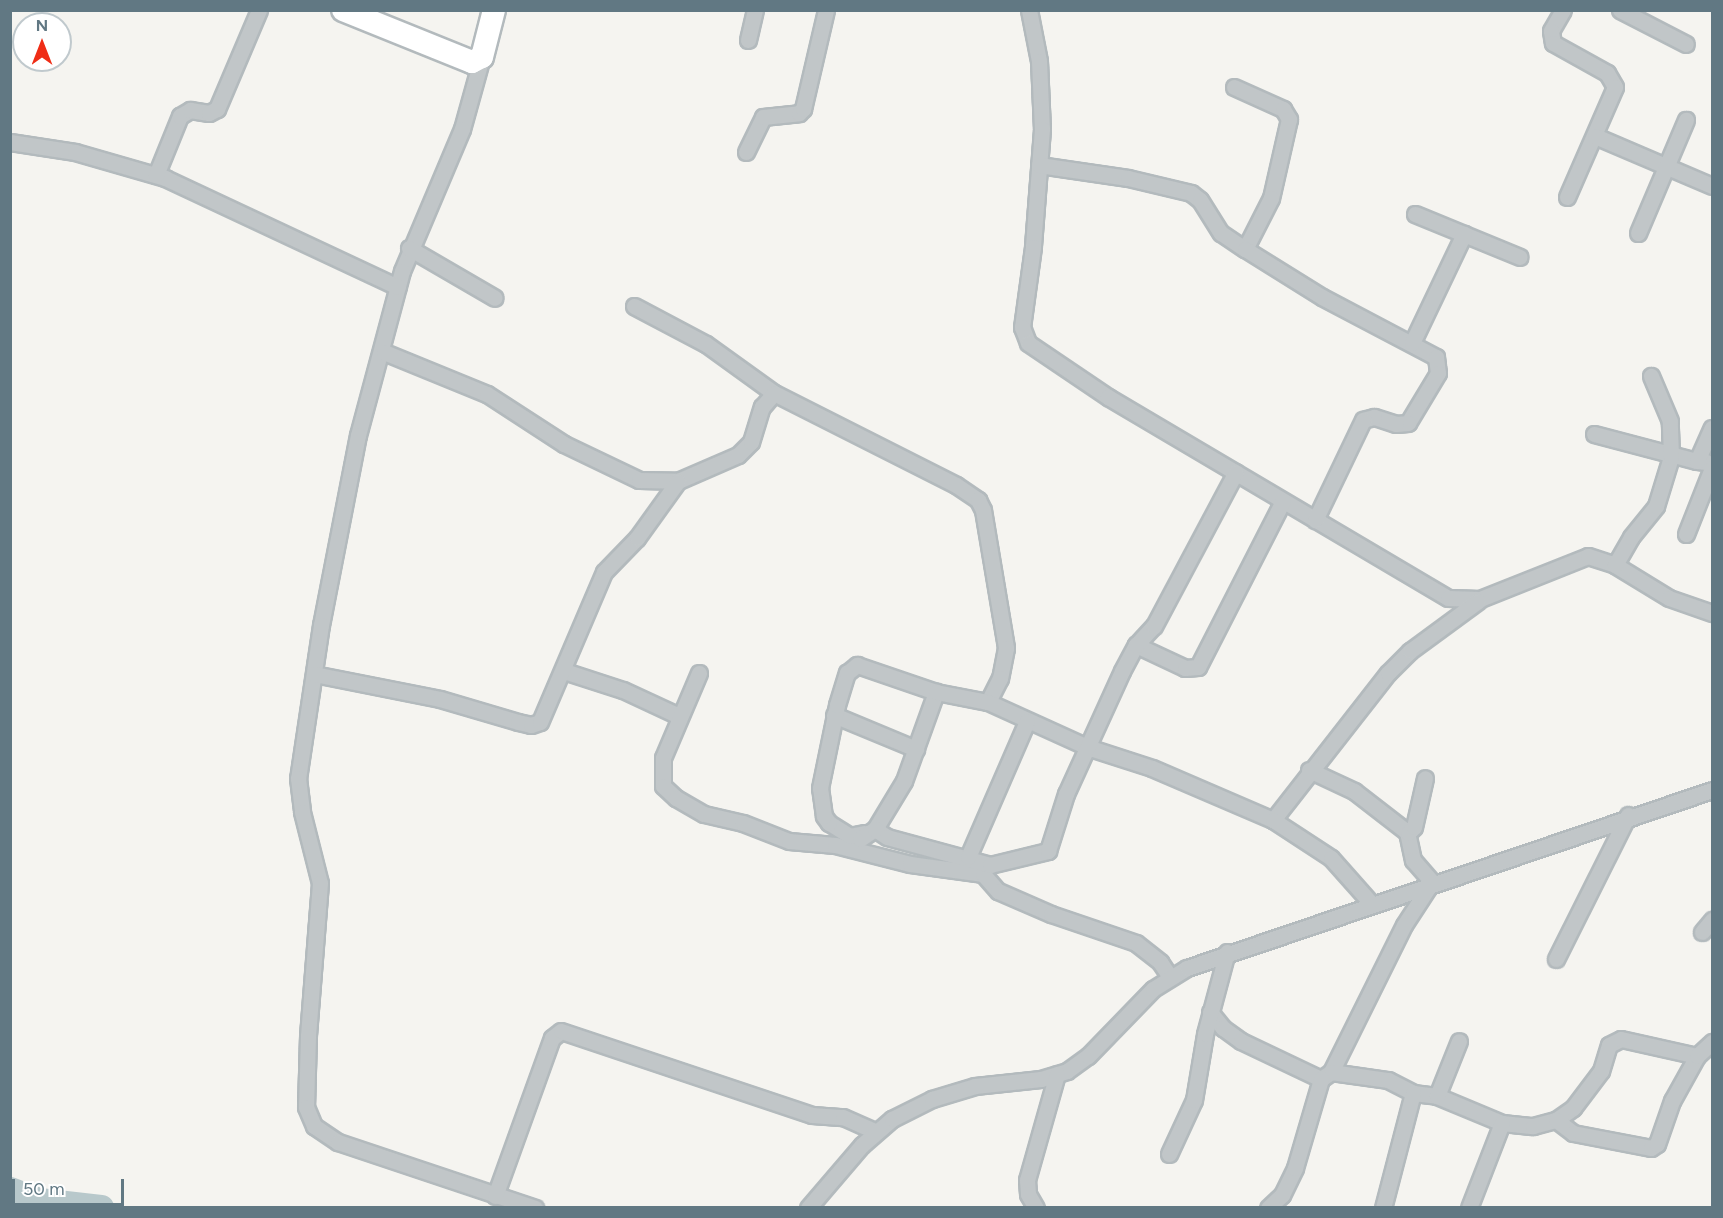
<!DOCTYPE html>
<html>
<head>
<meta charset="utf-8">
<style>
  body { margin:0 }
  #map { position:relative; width:1723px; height:1218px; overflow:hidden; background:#f5f4f0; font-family:Figtree,sans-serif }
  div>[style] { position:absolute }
  .river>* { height:27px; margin:-13.5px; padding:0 13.5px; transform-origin:13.5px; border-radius:13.5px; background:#b8c8cb }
  .roads { filter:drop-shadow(2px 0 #b3babd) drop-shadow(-2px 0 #b3babd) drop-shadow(0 2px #b3babd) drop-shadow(0 -2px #b3babd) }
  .street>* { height:15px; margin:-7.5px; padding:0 7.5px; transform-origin:7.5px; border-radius:7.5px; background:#c1c6c8 }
  .secondary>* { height:22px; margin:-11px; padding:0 11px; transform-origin:11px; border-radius:11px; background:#fff }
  span { translate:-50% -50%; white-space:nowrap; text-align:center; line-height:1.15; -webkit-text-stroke:6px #fff; paint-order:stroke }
  .frame { position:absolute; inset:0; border:12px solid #617883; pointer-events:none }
  .north { position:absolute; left:12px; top:12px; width:60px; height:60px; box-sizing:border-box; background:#fff; border:2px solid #c0c9cd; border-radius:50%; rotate:0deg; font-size:16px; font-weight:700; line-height:24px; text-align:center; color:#617883 }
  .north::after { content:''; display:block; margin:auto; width:21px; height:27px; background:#ef2d16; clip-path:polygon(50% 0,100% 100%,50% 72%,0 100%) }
  .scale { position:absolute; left:12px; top:1179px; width:112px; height:27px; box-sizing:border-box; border:3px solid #617883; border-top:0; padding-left:8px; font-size:18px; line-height:21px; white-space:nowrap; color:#617883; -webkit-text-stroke:4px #fff; paint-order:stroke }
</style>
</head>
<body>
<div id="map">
  <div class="river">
    <i style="left:10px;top:1190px;width:31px;rotate:21deg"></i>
    <i style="left:39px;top:1201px;width:62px;rotate:6.4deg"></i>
  </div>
  <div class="roads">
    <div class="street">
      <i style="left:1029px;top:10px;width:52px;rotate:78.9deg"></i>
      <i style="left:1039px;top:61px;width:68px;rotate:87.5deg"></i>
      <i style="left:1042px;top:129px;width:118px;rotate:94.4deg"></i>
      <i style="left:1033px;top:247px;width:81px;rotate:97.8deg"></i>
      <i style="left:1022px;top:327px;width:17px;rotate:69deg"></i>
      <i style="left:1028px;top:343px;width:97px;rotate:34deg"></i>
      <i style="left:1108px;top:397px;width:395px;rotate:30.6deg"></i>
      <i style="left:1448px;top:598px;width:32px;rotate:2deg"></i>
      <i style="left:1480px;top:599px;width:116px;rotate:-21.7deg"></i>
      <i style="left:1588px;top:556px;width:28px;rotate:18deg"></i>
      <i style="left:1615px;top:565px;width:63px;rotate:31.4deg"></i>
      <i style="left:1669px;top:598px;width:46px;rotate:19.2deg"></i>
      <i style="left:1563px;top:10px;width:24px;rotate:120deg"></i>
      <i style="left:1551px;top:31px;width:12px;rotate:81deg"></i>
      <i style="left:1553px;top:43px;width:62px;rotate:29.1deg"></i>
      <i style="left:1607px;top:73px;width:16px;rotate:60deg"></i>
      <i style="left:1615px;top:87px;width:120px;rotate:113.6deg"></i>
      <i style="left:1620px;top:10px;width:74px;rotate:27.3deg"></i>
      <i style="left:748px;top:40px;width:31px;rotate:-77deg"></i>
      <i style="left:482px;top:57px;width:75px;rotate:105.5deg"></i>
      <i style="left:462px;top:129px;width:154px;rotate:112.9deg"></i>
      <i style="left:402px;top:271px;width:170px;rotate:105deg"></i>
      <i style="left:358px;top:435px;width:194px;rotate:101deg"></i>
      <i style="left:321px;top:625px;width:155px;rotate:98.5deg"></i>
      <i style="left:298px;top:778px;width:34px;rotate:83deg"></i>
      <i style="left:302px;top:812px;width:73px;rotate:75.8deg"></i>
      <i style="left:320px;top:883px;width:153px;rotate:94.5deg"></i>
      <i style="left:308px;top:1036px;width:71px;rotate:91.6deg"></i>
      <i style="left:306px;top:1107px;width:21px;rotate:67deg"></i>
      <i style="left:314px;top:1126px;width:29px;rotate:34deg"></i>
      <i style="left:338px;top:1142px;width:208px;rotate:18.5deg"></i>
      <i style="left:1234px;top:87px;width:54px;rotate:24.2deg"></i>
      <i style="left:1283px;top:109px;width:12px;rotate:59deg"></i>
      <i style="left:1289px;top:119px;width:81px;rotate:102.8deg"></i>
      <i style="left:1271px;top:198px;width:57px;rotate:117deg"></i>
      <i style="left:1595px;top:136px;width:127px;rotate:23.1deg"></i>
      <i style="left:10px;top:142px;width:66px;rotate:8.7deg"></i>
      <i style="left:75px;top:152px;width:94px;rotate:16.1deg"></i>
      <i style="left:165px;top:178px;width:257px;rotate:25.1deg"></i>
      <i style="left:746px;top:152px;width:39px;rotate:-64deg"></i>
      <i style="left:763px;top:117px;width:36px;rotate:-6deg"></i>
      <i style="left:799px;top:113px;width:6px;rotate:-45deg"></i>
      <i style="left:803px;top:109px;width:102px;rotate:-76.9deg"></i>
      <i style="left:1039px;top:165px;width:90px;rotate:8.3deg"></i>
      <i style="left:1128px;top:178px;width:65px;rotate:13.4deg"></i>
      <i style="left:1191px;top:193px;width:11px;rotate:38deg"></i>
      <i style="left:1200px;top:200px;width:39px;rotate:58deg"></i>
      <i style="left:1221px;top:233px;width:29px;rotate:34deg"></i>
      <i style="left:1245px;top:249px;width:91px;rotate:31.9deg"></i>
      <i style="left:1322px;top:297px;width:129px;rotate:27.8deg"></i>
      <i style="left:1436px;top:357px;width:16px;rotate:83deg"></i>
      <i style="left:1438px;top:373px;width:58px;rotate:121deg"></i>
      <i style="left:1408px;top:423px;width:12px;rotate:175deg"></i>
      <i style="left:1396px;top:424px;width:23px;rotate:-162deg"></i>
      <i style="left:1374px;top:417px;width:11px;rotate:165deg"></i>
      <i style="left:1363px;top:420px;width:111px;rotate:115.6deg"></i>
      <i style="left:156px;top:175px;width:64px;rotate:-67.9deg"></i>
      <i style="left:180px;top:116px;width:12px;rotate:-31deg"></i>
      <i style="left:190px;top:110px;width:19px;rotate:9deg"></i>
      <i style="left:209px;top:113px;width:9px;rotate:-27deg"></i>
      <i style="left:217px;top:109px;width:108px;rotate:-67deg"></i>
      <i style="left:1415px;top:214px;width:113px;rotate:22.3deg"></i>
      <i style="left:1638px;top:233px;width:123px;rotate:-67deg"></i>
      <i style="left:409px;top:248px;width:99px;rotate:30.2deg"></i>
      <i style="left:634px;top:306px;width:81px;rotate:27.8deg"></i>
      <i style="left:706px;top:344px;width:84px;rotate:35.8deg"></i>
      <i style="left:1412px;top:343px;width:121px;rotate:-64.5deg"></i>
      <i style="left:384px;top:352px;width:111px;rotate:22.2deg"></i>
      <i style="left:487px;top:394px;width:92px;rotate:33deg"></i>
      <i style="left:564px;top:444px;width:83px;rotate:25.6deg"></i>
      <i style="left:639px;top:480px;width:39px;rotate:1deg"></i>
      <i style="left:678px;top:481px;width:65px;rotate:-23.4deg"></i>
      <i style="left:738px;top:455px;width:18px;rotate:-45deg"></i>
      <i style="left:751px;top:442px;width:37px;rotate:-73deg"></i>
      <i style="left:762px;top:407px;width:18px;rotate:-49deg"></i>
      <i style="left:774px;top:393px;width:204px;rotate:26.8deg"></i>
      <i style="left:956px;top:485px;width:27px;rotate:34deg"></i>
      <i style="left:978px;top:500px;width:11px;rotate:63deg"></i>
      <i style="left:983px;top:510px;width:140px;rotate:80.5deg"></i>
      <i style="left:1006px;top:648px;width:31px;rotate:101deg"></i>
      <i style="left:1000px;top:678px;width:27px;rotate:117deg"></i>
      <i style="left:1594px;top:434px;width:106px;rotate:14.7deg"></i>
      <i style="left:1706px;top:462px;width:9px;rotate:-174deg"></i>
      <i style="left:1697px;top:461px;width:36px;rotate:-66deg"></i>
      <i style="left:1686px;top:534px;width:71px;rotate:-68.5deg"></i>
      <i style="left:1615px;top:565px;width:32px;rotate:-60deg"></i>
      <i style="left:1631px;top:537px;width:40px;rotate:-51deg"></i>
      <i style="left:1656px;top:506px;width:51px;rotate:-73deg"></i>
      <i style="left:1671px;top:457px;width:36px;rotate:-92deg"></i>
      <i style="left:1670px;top:421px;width:49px;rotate:-112.9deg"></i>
      <i style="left:1136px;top:645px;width:54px;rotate:25.1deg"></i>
      <i style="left:1185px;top:668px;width:13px;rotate:-4deg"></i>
      <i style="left:1198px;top:667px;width:186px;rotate:-62.9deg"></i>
      <i style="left:564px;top:671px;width:62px;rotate:17.9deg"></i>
      <i style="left:623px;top:690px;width:62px;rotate:24.9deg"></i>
      <i style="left:699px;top:673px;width:92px;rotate:113deg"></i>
      <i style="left:663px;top:758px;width:28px;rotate:90deg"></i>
      <i style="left:663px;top:786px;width:18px;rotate:43deg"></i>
      <i style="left:676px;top:798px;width:32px;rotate:30deg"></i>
      <i style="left:704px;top:814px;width:40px;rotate:13deg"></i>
      <i style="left:743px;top:823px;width:49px;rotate:21.4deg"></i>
      <i style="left:789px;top:841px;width:46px;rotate:5deg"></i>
      <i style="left:835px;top:845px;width:77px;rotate:14.2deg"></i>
      <i style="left:910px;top:864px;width:74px;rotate:7.8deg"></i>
      <i style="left:983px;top:874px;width:23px;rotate:49deg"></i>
      <i style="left:998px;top:891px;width:58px;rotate:23.5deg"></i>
      <i style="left:1051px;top:914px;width:90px;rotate:18.8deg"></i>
      <i style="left:1136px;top:943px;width:31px;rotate:38deg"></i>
      <i style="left:1160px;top:962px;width:18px;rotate:56deg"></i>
      <i style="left:314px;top:674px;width:128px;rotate:11.2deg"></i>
      <i style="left:440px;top:699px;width:81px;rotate:16.4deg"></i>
      <i style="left:518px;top:722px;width:13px;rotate:13deg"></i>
      <i style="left:531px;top:725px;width:9px;rotate:-18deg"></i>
      <i style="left:540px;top:722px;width:163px;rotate:-66.9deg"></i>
      <i style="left:604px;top:572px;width:47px;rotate:-45.9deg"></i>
      <i style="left:637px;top:538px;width:70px;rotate:-54.3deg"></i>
      <i style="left:834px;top:715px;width:89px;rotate:22.5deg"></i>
      <i style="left:1309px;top:770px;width:50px;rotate:25deg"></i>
      <i style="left:1354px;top:791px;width:67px;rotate:37.7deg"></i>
      <i style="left:1407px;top:832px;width:29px;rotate:78deg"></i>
      <i style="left:1413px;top:860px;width:29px;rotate:49deg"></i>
      <i style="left:1432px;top:882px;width:51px;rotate:123.1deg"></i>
      <i style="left:1404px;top:925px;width:164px;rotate:116.4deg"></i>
      <i style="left:1273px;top:820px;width:187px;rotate:-52deg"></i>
      <i style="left:1388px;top:673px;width:31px;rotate:-45deg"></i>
      <i style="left:1410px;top:651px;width:84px;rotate:-36.3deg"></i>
      <i style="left:875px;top:829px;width:56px;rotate:-58.9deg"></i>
      <i style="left:904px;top:781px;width:95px;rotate:-70.2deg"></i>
      <i style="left:864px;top:833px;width:14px;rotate:168deg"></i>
      <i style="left:850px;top:836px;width:25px;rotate:-148deg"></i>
      <i style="left:829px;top:823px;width:9px;rotate:-126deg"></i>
      <i style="left:824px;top:816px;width:28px;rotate:-98deg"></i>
      <i style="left:820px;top:788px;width:85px;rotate:-78.4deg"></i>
      <i style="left:837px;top:705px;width:34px;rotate:-73deg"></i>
      <i style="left:847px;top:673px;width:13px;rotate:-39deg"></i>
      <i style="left:857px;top:665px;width:83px;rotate:18.9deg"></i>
      <i style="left:936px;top:692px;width:53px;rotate:10.9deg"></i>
      <i style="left:988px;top:702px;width:109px;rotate:24.4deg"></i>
      <i style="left:1087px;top:747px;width:68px;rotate:17.9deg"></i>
      <i style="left:1152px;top:768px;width:132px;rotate:23.3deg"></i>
      <i style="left:1273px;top:820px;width:69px;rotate:33.2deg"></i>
      <i style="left:1331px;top:858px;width:60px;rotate:48.4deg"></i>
      <i style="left:1408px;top:833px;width:8px;rotate:-45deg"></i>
      <i style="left:1414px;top:827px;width:50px;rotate:-77.3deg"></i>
      <i style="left:860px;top:839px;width:18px;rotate:-34deg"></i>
      <i style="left:875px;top:829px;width:14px;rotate:34deg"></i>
      <i style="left:887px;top:837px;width:107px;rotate:15.2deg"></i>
      <i style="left:990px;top:865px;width:60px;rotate:-13.6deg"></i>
      <i style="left:1048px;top:851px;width:60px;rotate:-72.5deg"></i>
      <i style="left:1066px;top:794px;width:135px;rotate:-65.5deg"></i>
      <i style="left:1122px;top:671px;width:30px;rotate:-62deg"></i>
      <i style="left:1136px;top:645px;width:26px;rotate:-47deg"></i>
      <i style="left:1154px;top:626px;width:174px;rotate:-62deg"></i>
      <i style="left:968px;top:857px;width:148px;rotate:-66.5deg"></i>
      <i style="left:1702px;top:932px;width:16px;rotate:-50deg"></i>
      <i style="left:1556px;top:959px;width:161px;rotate:-63.4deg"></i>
      <i style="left:1210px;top:1012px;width:21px;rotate:51deg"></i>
      <i style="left:1223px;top:1028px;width:22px;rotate:36deg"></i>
      <i style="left:1241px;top:1041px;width:89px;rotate:25.4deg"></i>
      <i style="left:1321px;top:1079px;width:12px;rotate:-35deg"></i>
      <i style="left:1331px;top:1072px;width:58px;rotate:8deg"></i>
      <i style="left:1388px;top:1080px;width:28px;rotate:27deg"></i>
      <i style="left:1413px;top:1093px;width:24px;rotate:7deg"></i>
      <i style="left:1437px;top:1096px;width:70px;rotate:22.6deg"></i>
      <i style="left:1502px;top:1123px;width:31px;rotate:6deg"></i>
      <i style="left:1533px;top:1126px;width:24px;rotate:-15deg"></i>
      <i style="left:1556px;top:1120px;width:21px;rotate:-35deg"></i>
      <i style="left:1573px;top:1108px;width:46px;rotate:-52.9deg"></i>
      <i style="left:1601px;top:1071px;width:27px;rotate:-73deg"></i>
      <i style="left:1609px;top:1045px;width:13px;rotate:-27deg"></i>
      <i style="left:1621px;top:1039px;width:78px;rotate:12.6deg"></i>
      <i style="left:1437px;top:1096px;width:59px;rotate:-68.2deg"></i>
      <i style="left:1556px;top:1120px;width:21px;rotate:37deg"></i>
      <i style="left:1573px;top:1133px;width:79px;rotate:10.9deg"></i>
      <i style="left:1651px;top:1148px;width:7px;rotate:-34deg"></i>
      <i style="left:1657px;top:1144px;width:46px;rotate:-70.8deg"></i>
      <i style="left:1672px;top:1101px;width:51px;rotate:-60.9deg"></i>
      <i style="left:1697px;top:1056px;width:21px;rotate:-43deg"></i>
      <i style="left:1169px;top:1154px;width:60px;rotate:-65.2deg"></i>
      <i style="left:1194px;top:1100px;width:67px;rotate:-80.5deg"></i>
      <i style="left:1205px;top:1034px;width:85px;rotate:-75deg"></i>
      <i style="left:495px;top:1196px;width:168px;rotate:-70.2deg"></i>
      <i style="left:552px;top:1038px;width:11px;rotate:-38deg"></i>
      <i style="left:561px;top:1031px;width:265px;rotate:18.5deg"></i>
      <i style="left:812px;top:1115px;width:31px;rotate:4deg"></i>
      <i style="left:843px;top:1117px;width:36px;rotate:24deg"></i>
      <i style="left:808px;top:1208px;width:83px;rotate:-49.4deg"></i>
      <i style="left:862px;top:1145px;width:40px;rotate:-41deg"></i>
      <i style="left:892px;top:1119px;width:45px;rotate:-26.6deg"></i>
      <i style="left:932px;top:1099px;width:45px;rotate:-16.8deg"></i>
      <i style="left:975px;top:1086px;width:66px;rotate:-6.1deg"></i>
      <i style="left:1041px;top:1079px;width:27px;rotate:-17deg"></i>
      <i style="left:1067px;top:1071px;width:26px;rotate:-36deg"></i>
      <i style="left:1088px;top:1056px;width:93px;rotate:-45.9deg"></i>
      <i style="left:1153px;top:989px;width:40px;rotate:-32deg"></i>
      <i style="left:1187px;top:968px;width:554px;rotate:-18.73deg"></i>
      <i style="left:1036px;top:1208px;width:16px;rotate:-120deg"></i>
      <i style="left:1028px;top:1194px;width:14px;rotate:-94deg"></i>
      <i style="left:1027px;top:1180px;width:110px;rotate:-74.2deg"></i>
      <i style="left:1268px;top:1208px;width:19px;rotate:-43deg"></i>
      <i style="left:1282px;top:1195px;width:30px;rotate:-64deg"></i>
      <i style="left:1295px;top:1168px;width:93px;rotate:-73.7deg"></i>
      <i style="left:1383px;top:1208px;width:119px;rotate:-75.4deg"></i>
      <i style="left:1469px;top:1208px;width:91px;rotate:-68.8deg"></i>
    </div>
    <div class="secondary">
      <i style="left:343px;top:10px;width:139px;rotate:22deg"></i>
      <i style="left:472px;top:62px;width:11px;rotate:-27deg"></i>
      <i style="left:482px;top:57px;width:49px;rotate:-75.7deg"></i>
    </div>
  </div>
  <div class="frame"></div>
  <div class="north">N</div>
  <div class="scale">50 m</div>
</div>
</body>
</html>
